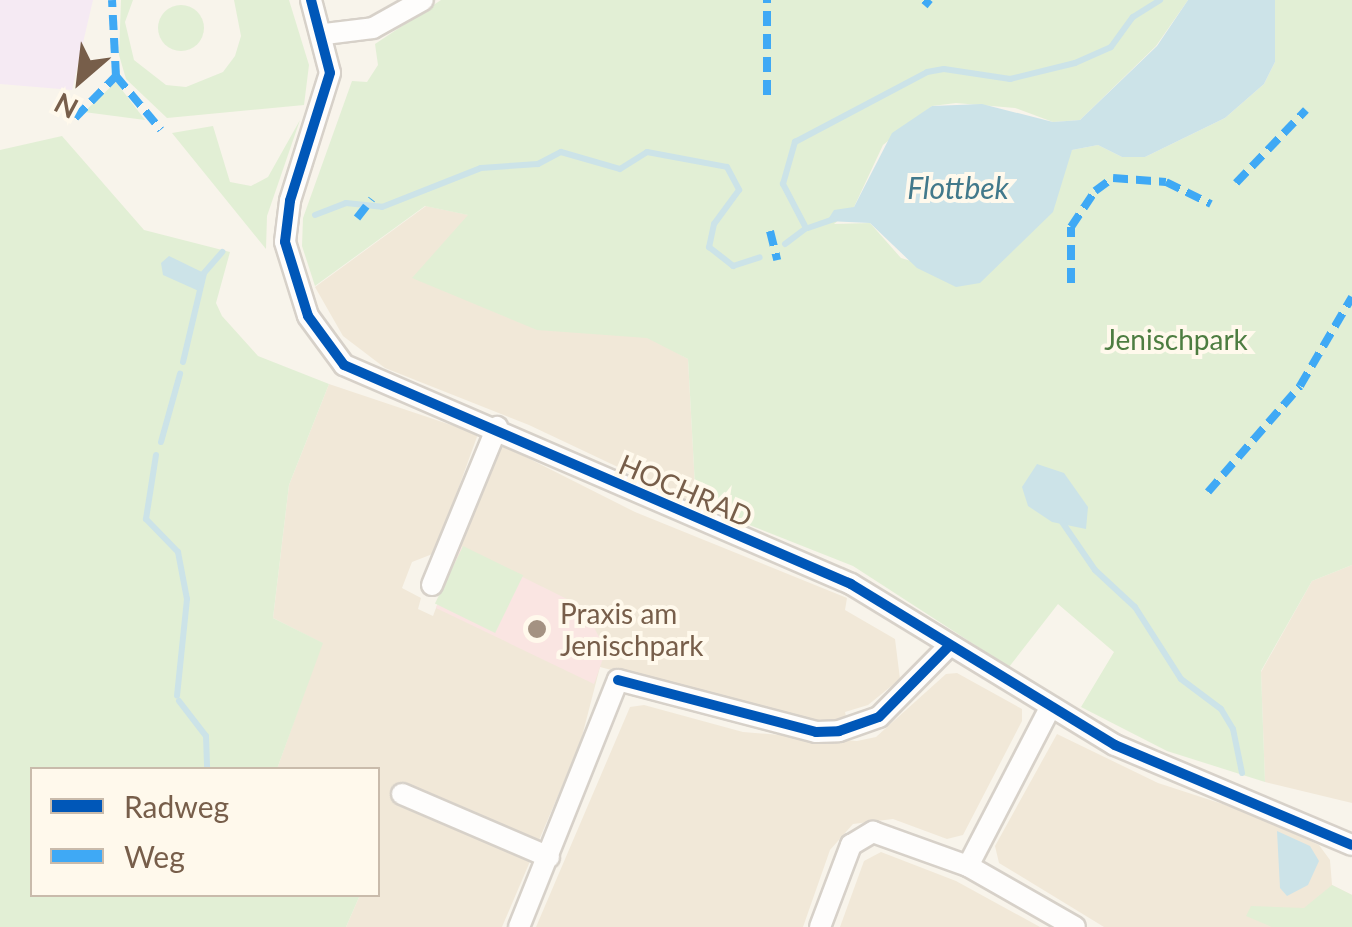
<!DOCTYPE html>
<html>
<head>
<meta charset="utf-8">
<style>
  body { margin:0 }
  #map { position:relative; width:1352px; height:927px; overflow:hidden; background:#f8f4eb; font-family:Lato,sans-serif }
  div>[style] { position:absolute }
  .residential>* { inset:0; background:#f1e8d8 }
  .education>* { inset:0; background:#f5eaf3 }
  .medical>* { inset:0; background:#fae5e2 }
  .green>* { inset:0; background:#e2efd5; transform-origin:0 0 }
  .round { border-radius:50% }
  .water>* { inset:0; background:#cce3e8 }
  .stream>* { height:6px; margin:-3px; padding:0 3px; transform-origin:3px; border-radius:3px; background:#cce3e8 }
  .roads { filter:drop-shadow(2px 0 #d7d1c9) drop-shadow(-2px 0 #d7d1c9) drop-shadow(0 2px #d7d1c9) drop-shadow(0 -2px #d7d1c9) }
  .street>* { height:20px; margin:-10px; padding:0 10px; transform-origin:10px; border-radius:10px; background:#fefdfc }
  .quiet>* { height:8px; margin-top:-4px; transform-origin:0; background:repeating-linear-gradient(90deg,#3fa9f5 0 15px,transparent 0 23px) }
  .cycleway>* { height:10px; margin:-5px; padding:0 5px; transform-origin:5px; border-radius:5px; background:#0057b8 }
  .dots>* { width:28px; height:28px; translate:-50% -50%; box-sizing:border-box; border:5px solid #fff9ec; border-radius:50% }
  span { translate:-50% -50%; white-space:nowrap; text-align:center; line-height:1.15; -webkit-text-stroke:8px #fff9ec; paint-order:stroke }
  .park-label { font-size:28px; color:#4d7d41 }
  .street-label { font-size:28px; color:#775e4a }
  .poi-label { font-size:28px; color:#775e4a }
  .left { translate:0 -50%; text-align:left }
  .water-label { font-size:30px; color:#42798b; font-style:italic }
  .legend { position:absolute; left:30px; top:767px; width:350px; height:130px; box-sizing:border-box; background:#fff9ec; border:2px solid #c9bbab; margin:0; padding:12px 18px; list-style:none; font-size:30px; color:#775e4a }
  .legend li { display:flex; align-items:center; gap:20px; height:50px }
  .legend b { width:50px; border:2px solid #c9bbab }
  .north { position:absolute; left:30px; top:30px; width:100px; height:100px; -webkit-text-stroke:8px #fff9ec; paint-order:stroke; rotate:208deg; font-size:28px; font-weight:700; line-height:40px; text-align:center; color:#775e4a }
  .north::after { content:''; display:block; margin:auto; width:35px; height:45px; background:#775e4a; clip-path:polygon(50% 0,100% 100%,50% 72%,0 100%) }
</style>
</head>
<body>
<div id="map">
  <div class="residential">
    <i style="clip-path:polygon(426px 206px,469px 215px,413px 278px,613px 316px,688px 359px,696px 504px,529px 425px,385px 368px,343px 336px,315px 287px)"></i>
    <i style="clip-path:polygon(329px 384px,478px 434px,435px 553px,412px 562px,402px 588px,421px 598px,418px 609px,433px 616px,498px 443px,635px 512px,847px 598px,845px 610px,895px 639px,900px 679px,868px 705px,845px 712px,847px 721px,813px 722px,600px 667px,580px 744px,502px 927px,346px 927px,360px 895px,378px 894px,378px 770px,277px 769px,322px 643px,273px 618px,289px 485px)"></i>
    <i style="clip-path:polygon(1352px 565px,1352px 803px,1265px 782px,1261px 672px,1312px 581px)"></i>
    <i style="clip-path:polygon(957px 673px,1022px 709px,1022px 721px,963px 835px,947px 839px,893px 819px,853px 824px,830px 850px,803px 927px,536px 927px,630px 707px,644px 705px,743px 732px,857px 741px,876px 737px,946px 674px)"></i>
    <i style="clip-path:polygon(1057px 734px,1158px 783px,1244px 811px,1319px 845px,1330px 860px,1332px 885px,1352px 895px,1352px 927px,1104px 927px,999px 863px,995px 846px)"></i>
    <i style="clip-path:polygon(881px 852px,956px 881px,1040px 927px,840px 927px,864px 861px)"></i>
  </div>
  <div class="education">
    <i style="clip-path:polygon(0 0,93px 0,72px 90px,0 84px)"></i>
  </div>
  <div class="medical">
    <i style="clip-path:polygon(460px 546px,583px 607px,606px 650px,594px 684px,436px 608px)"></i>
  </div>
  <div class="green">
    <i style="clip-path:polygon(121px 0,133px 0,125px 22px,134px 60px,166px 85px,186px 87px,223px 72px,235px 56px,241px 36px,234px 0,289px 0,309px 65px,304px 105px,167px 118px,126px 79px,119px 55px)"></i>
    <i style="clip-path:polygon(441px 0,1188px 0,1156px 46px,1080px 120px,1053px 122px,1015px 108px,956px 103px,932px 106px,883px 145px,854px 207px,834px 224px,870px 223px,901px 258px,980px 282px,1072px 150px,1098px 145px,1122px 157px,1145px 157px,1225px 118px,1264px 84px,1275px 62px,1275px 0,1352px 0,1352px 565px,1312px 581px,1261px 671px,1265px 782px,1167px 751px,1081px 707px,1114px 652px,1058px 604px,1009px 667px,853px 566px,696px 504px,688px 359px,647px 338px,537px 330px,412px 278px,468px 215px,425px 206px,315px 286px,302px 246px,303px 218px,352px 81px,367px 82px,378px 65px,375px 44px)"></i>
    <i class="round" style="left:158px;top:5px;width:46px;height:46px"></i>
    <i style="clip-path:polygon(116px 82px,145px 120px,84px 112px)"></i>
    <i style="clip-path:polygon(300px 120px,267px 216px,266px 249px,172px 133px,213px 126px,230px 182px,251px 186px,268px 177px)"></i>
    <i style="clip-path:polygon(62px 136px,144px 230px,230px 252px,216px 303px,222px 316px,258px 356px,329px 384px,289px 485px,273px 618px,323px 643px,277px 769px,32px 770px,32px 894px,360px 895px,346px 927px,0 927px,0 150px)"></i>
    <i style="left:463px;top:546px;width:67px;height:64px;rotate:26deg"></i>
    <i style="clip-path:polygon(1332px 885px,1352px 895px,1352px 927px,1272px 927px,1246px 916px,1251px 906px,1304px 908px)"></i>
  </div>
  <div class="water">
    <i style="clip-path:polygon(1188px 0,1275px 0,1275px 62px,1264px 84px,1225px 118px,1145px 157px,1122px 157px,1098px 145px,1072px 150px,1053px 212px,980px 283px,956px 287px,917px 268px,870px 223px,827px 221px,834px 210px,854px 207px,892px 133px,932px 106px,982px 104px,1053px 122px,1080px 120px,1157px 46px)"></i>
    <i style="clip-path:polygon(169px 256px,204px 273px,201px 292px,163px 275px,161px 263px)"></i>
    <i style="clip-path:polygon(1037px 464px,1064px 473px,1088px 507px,1086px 529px,1052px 522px,1028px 506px,1022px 487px)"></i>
    <i style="clip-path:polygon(1277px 831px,1310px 846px,1319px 861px,1308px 885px,1287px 896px,1280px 888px)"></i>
  </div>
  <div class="stream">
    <i style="left:315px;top:215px;width:33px;rotate:-21deg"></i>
    <i style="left:346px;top:203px;width:36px;rotate:6deg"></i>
    <i style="left:382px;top:207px;width:106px;rotate:-21.5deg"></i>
    <i style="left:481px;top:168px;width:57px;rotate:-4deg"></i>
    <i style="left:538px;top:164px;width:26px;rotate:-28deg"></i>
    <i style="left:561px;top:152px;width:61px;rotate:16.1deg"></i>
    <i style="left:620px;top:169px;width:32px;rotate:-32deg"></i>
    <i style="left:647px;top:152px;width:81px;rotate:10.6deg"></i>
    <i style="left:727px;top:167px;width:26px;rotate:62deg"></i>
    <i style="left:739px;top:190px;width:42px;rotate:126.3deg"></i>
    <i style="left:714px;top:224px;width:24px;rotate:102deg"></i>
    <i style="left:709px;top:247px;width:31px;rotate:38deg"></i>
    <i style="left:733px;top:266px;width:28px;rotate:-18deg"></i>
    <i style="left:808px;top:228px;width:28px;rotate:-19deg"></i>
    <i style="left:785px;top:244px;width:26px;rotate:-37deg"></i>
    <i style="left:806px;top:228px;width:50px;rotate:-117.6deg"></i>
    <i style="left:783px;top:184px;width:44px;rotate:-74.1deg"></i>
    <i style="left:795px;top:142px;width:149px;rotate:-27.9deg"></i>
    <i style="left:927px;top:72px;width:17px;rotate:-10deg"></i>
    <i style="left:944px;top:69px;width:67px;rotate:8.6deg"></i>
    <i style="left:1010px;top:79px;width:67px;rotate:-13.8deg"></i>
    <i style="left:1075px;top:63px;width:39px;rotate:-24deg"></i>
    <i style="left:1111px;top:47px;width:37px;rotate:-54deg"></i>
    <i style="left:1133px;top:17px;width:32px;rotate:-32deg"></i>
    <i style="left:183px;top:362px;width:91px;rotate:-76.7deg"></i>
    <i style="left:204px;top:273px;width:28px;rotate:-49deg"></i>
    <i style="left:161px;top:442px;width:71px;rotate:-74.4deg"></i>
    <i style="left:156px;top:455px;width:65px;rotate:98.9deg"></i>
    <i style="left:146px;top:519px;width:46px;rotate:45.9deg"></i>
    <i style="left:178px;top:552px;width:48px;rotate:79.2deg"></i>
    <i style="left:187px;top:599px;width:97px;rotate:95.9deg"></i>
    <i style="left:1062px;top:522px;width:58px;rotate:55.5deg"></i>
    <i style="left:1095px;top:570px;width:54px;rotate:42.8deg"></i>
    <i style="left:1135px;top:607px;width:85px;rotate:57.4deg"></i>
    <i style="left:1181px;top:679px;width:50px;rotate:36.9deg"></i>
    <i style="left:1221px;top:709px;width:23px;rotate:59deg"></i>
    <i style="left:1233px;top:729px;width:45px;rotate:78.4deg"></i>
    <i style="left:179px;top:701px;width:44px;rotate:52.4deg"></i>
    <i style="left:206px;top:736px;width:34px;rotate:88deg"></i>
  </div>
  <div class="roads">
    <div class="street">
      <i style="left:311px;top:0;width:75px;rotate:75.4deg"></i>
      <i style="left:330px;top:73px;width:134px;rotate:107.4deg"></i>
      <i style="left:290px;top:201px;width:41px;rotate:97deg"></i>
      <i style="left:285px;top:242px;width:77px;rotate:72.7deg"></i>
      <i style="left:308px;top:316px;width:61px;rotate:53.7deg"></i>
      <i style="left:344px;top:365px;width:552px;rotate:23.36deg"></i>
      <i style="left:851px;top:584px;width:309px;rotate:31.4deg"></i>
      <i style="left:1115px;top:745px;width:257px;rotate:22.9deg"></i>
      <i style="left:325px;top:34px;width:48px;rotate:-7.1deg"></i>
      <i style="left:373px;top:28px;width:57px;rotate:-29.2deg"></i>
      <i style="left:432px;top:585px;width:171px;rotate:-67.6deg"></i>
      <i style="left:402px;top:794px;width:160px;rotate:23.2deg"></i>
      <i style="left:968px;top:866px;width:178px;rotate:-62.6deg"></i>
      <i style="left:519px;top:927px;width:266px;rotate:-68.2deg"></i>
      <i style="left:618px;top:680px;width:205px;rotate:14.7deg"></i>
      <i style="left:816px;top:732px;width:23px;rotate:-2deg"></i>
      <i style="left:839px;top:731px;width:42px;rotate:-19.3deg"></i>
      <i style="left:879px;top:717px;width:98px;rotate:-45.4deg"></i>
      <i style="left:820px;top:927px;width:88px;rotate:-69.3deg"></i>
      <i style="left:851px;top:845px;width:26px;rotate:-31deg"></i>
      <i style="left:873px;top:832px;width:101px;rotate:19.7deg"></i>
      <i style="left:968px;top:866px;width:123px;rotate:29.7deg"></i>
    </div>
  </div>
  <div class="quiet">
    <i style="left:924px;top:0;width:8px;rotate:40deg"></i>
    <i style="left:116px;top:76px;width:70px;rotate:50.2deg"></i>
    <i style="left:767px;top:95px;width:95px;rotate:-90deg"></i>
    <i style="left:75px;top:118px;width:59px;rotate:-45.7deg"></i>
    <i style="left:116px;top:76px;width:76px;rotate:-93deg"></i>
    <i style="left:1236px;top:183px;width:101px;rotate:-46.2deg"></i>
    <i style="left:357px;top:218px;width:24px;rotate:-52deg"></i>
    <i style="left:770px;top:231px;width:30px;rotate:76deg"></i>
    <i style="left:1071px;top:283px;width:56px;rotate:-90deg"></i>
    <i style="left:1071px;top:227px;width:43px;rotate:-56.3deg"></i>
    <i style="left:1095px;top:191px;width:22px;rotate:-36deg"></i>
    <i style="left:1113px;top:178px;width:53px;rotate:4.3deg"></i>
    <i style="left:1166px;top:182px;width:50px;rotate:26.1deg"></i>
    <i style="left:1208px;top:492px;width:140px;rotate:-49deg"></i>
    <i style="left:1300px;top:386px;width:103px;rotate:-59.7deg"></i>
  </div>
  <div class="cycleway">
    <i style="left:311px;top:0;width:75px;rotate:75.4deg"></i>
    <i style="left:330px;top:73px;width:134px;rotate:107.4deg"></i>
    <i style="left:290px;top:201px;width:41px;rotate:97deg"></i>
    <i style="left:285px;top:242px;width:77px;rotate:72.7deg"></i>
    <i style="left:308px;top:316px;width:61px;rotate:53.7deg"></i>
    <i style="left:344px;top:365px;width:552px;rotate:23.36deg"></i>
    <i style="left:851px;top:584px;width:309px;rotate:31.4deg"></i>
    <i style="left:1115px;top:745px;width:257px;rotate:22.9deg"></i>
    <i style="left:618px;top:680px;width:205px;rotate:14.7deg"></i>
    <i style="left:816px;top:732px;width:23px;rotate:-2deg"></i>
    <i style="left:839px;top:731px;width:42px;rotate:-19.3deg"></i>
    <i style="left:879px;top:717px;width:98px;rotate:-45.4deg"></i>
  </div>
  <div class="dots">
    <i style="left:537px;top:629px;background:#a49282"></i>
  </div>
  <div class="park-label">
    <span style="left:1176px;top:339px">Jenischpark</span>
  </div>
  <div class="street-label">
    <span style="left:686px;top:490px;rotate:23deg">HOCHRAD</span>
  </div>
  <div class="poi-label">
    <span class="left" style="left:560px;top:629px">Praxis am<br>Jenischpark</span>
  </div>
  <div class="water-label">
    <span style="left:958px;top:187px">Flottbek</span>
  </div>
  <ul class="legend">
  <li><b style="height:12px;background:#0057b8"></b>Radweg</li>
  <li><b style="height:12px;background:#3fa9f5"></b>Weg</li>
  </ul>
  <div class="north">N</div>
</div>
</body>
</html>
